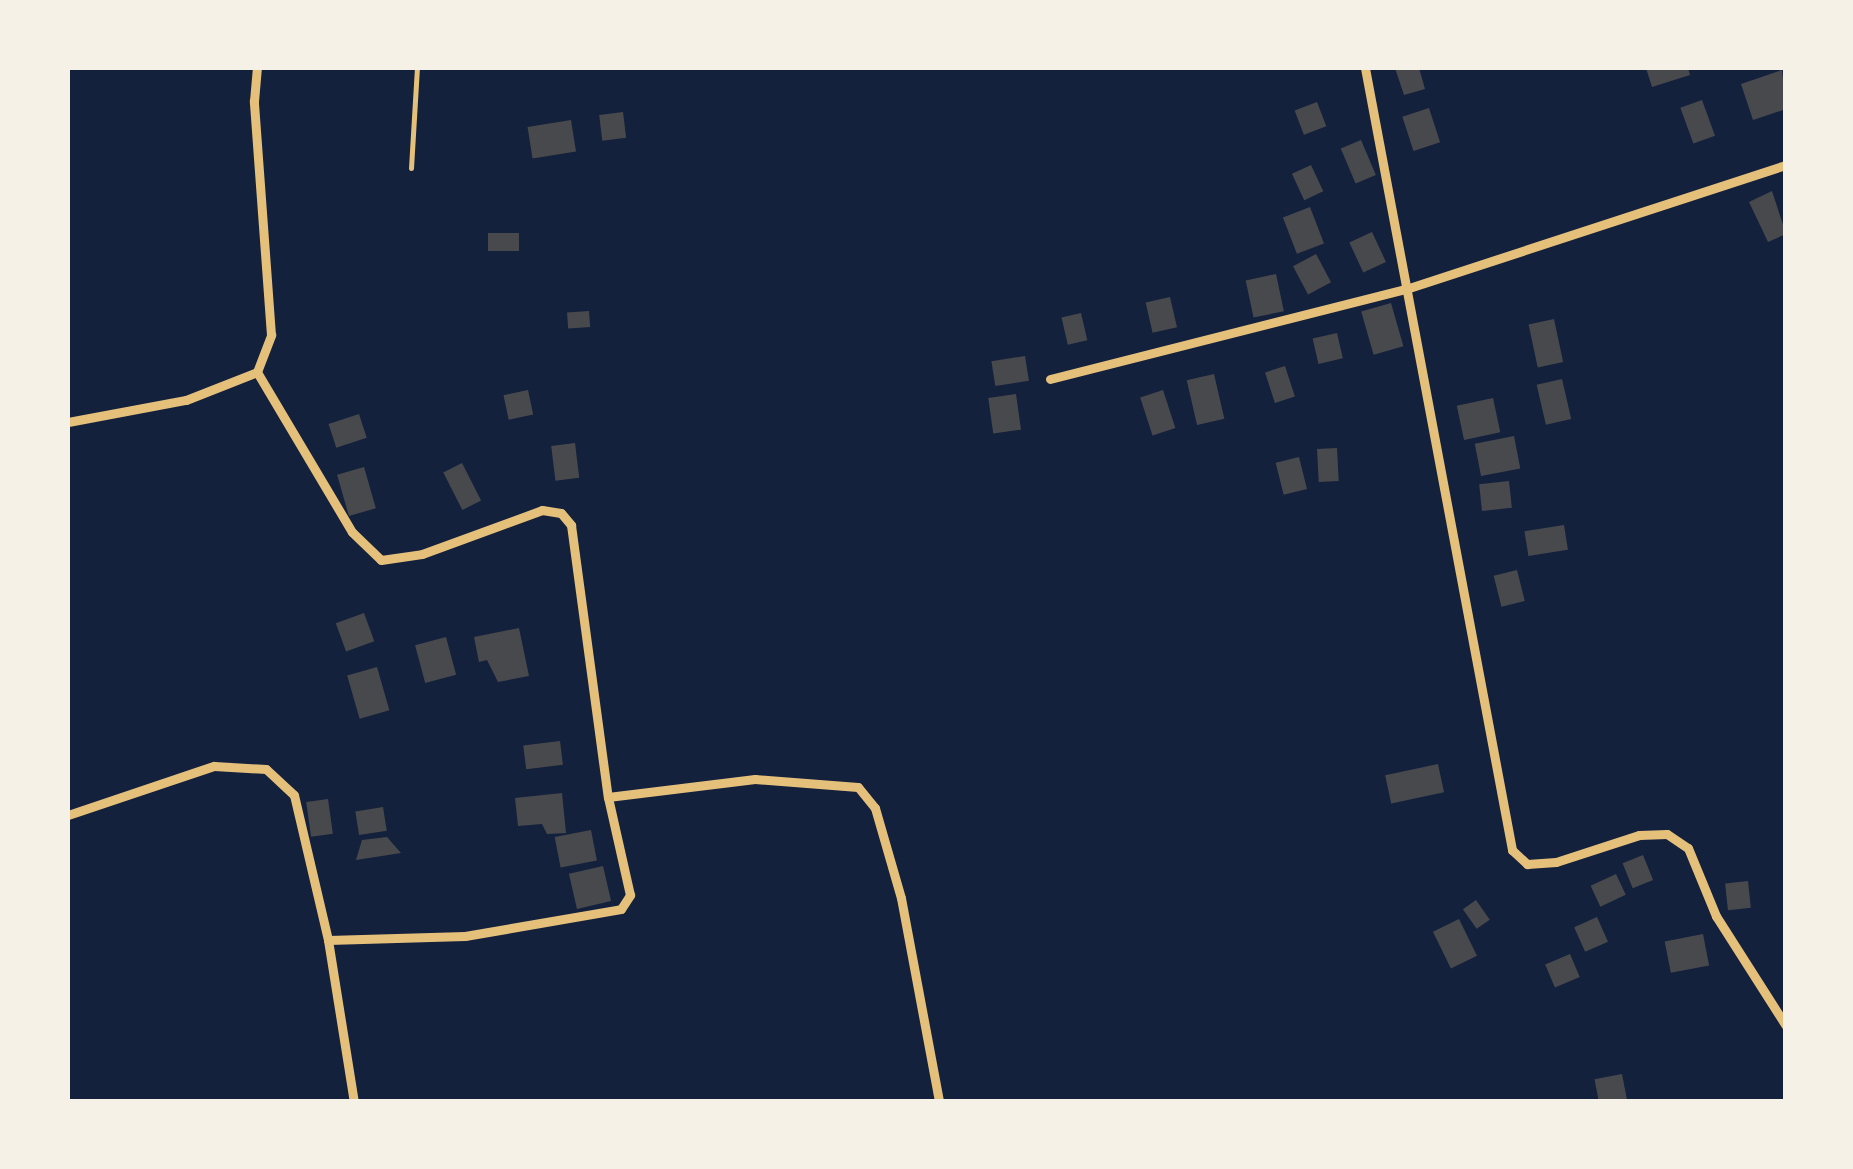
<!DOCTYPE html>
<html>
<head>
<meta charset="utf-8">
<style>
  body { margin:0 }
  #map { position:relative; width:1853px; height:1169px; overflow:hidden; background:#14213d; font-family:Lato,sans-serif }
  div>[style] { position:absolute }
  .building>* { inset:0; background:#48494c; transform-origin:0 0 }
  .service>* { height:5px; margin:-2.5px; padding:0 2.5px; transform-origin:2.5px; border-radius:2.5px; background:#e5c07b }
  .minor>* { height:9px; margin:-4.5px; padding:0 4.5px; transform-origin:4.5px; border-radius:4.5px; background:#e5c07b }
  span { translate:-50% -50%; white-space:nowrap; text-align:center; line-height:1.15; -webkit-text-stroke:9px #f6f1e7; paint-order:stroke }
  .frame { position:absolute; inset:0; border:70px solid #f6f1e7; pointer-events:none }
</style>
</head>
<body>
<div id="map">
  <div class="building">
    <i style="clip-path:polygon(1395px 68px,1419px 68px,1425px 89px,1404px 95px)"></i>
    <i style="clip-path:polygon(1646px 68px,1688px 68px,1690px 75px,1652px 87px)"></i>
    <i style="clip-path:polygon(1782px 70px,1786px 109px,1753px 120px,1741px 84px)"></i>
    <i style="left:1702px;top:100px;width:38px;height:23px;rotate:70deg"></i>
    <i style="left:1317px;top:102px;width:26px;height:24px;rotate:69deg"></i>
    <i style="left:1429px;top:108px;width:36px;height:28px;rotate:72deg"></i>
    <i style="left:623px;top:112px;width:26px;height:24px;rotate:83deg"></i>
    <i style="left:571px;top:120px;width:32px;height:44px;rotate:81deg"></i>
    <i style="left:1361px;top:140px;width:38px;height:22px;rotate:67deg"></i>
    <i style="left:1311px;top:165px;width:29px;height:21px;rotate:65deg"></i>
    <i style="clip-path:polygon(1772px 191px,1786px 234px,1768px 242px,1749px 202px)"></i>
    <i style="left:1310px;top:207px;width:39px;height:29px;rotate:69deg"></i>
    <i style="left:1372px;top:232px;width:33px;height:25px;rotate:65deg"></i>
    <i style="left:488px;top:233px;width:31px;height:18px"></i>
    <i style="left:1316px;top:254px;width:32px;height:26px;rotate:62deg"></i>
    <i style="left:1276px;top:274px;width:38px;height:31px;rotate:78deg"></i>
    <i style="left:1170px;top:297px;width:31px;height:25px;rotate:77deg"></i>
    <i style="left:1391px;top:303px;width:45px;height:31px;rotate:74deg"></i>
    <i style="left:589px;top:311px;width:16px;height:22px;rotate:86deg"></i>
    <i style="left:1081px;top:313px;width:28px;height:20px;rotate:77deg"></i>
    <i style="left:1554px;top:319px;width:44px;height:26px;rotate:78deg"></i>
    <i style="left:1337px;top:333px;width:26px;height:25px;rotate:77deg"></i>
    <i style="left:1025px;top:356px;width:25px;height:34px;rotate:81deg"></i>
    <i style="left:1285px;top:366px;width:32px;height:21px;rotate:72deg"></i>
    <i style="left:1214px;top:374px;width:46px;height:28px;rotate:77deg"></i>
    <i style="left:1562px;top:379px;width:41px;height:26px;rotate:77deg"></i>
    <i style="left:528px;top:390px;width:25px;height:25px;rotate:78deg"></i>
    <i style="left:1163px;top:390px;width:40px;height:24px;rotate:72deg"></i>
    <i style="left:1016px;top:394px;width:36px;height:28px;rotate:82deg"></i>
    <i style="left:1493px;top:398px;width:35px;height:37px;rotate:78deg"></i>
    <i style="left:359px;top:414px;width:25px;height:32px;rotate:72deg"></i>
    <i style="left:1514px;top:436px;width:33px;height:40px;rotate:79deg"></i>
    <i style="left:575px;top:443px;width:35px;height:24px;rotate:83deg"></i>
    <i style="left:1337px;top:448px;width:33px;height:20px;rotate:87deg"></i>
    <i style="left:1299px;top:457px;width:33px;height:24px;rotate:76deg"></i>
    <i style="left:462px;top:463px;width:42px;height:21px;rotate:63deg"></i>
    <i style="left:364px;top:467px;width:43px;height:28px;rotate:74deg"></i>
    <i style="left:1509px;top:481px;width:27px;height:30px;rotate:84deg"></i>
    <i style="left:1564px;top:525px;width:25px;height:40px;rotate:81deg"></i>
    <i style="left:1517px;top:570px;width:32px;height:24px;rotate:76deg"></i>
    <i style="left:364px;top:613px;width:30px;height:30px;rotate:70deg"></i>
    <i style="clip-path:polygon(519px 628px,529px 676px,498px 682px,487px 660px,479px 662px,474px 637px)"></i>
    <i style="left:446px;top:637px;width:39px;height:32px;rotate:75deg"></i>
    <i style="left:377px;top:667px;width:45px;height:31px;rotate:74deg"></i>
    <i style="left:560px;top:741px;width:24px;height:37px;rotate:83deg"></i>
    <i style="left:1438px;top:764px;width:29px;height:54px;rotate:78deg"></i>
    <i style="clip-path:polygon(562px 793px,566px 833px,547px 834px,542px 824px,518px 826px,515px 798px)"></i>
    <i style="left:328px;top:799px;width:35px;height:22px;rotate:82deg"></i>
    <i style="left:383px;top:807px;width:24px;height:28px;rotate:81deg"></i>
    <i style="left:591px;top:830px;width:31px;height:37px;rotate:79deg"></i>
    <i style="clip-path:polygon(387px 837px,401px 853px,356px 860px,362px 840px)"></i>
    <i style="left:1643px;top:855px;width:27px;height:22px;rotate:68deg"></i>
    <i style="left:603px;top:866px;width:36px;height:35px;rotate:77deg"></i>
    <i style="left:1616px;top:874px;width:23px;height:28px;rotate:65deg"></i>
    <i style="left:1748px;top:881px;width:27px;height:23px;rotate:84deg"></i>
    <i style="left:1476px;top:900px;width:24px;height:16px;rotate:55deg"></i>
    <i style="left:1597px;top:917px;width:27px;height:25px;rotate:66deg"></i>
    <i style="left:1459px;top:919px;width:41px;height:29px;rotate:64deg"></i>
    <i style="left:1703px;top:934px;width:32px;height:39px;rotate:79deg"></i>
    <i style="left:1570px;top:954px;width:25px;height:27px;rotate:67deg"></i>
    <i style="left:1622px;top:1074px;width:26px;height:28px;rotate:79deg"></i>
  </div>
  <div class="service">
    <i style="left:411px;top:168px;width:100px;rotate:-86.6deg"></i>
  </div>
  <div class="minor">
    <i style="left:1365px;top:68px;width:796px;rotate:79.35deg"></i>
    <i style="left:1512px;top:850px;width:21px;rotate:43deg"></i>
    <i style="left:1527px;top:864px;width:29px;rotate:-4deg"></i>
    <i style="left:1556px;top:862px;width:87px;rotate:-18deg"></i>
    <i style="left:1639px;top:835px;width:28px;rotate:-2deg"></i>
    <i style="left:1667px;top:834px;width:25px;rotate:34deg"></i>
    <i style="left:1688px;top:848px;width:74px;rotate:67.6deg"></i>
    <i style="left:1716px;top:916px;width:130px;rotate:57.5deg"></i>
    <i style="left:257px;top:372px;width:186px;rotate:59.3deg"></i>
    <i style="left:352px;top:532px;width:40px;rotate:44deg"></i>
    <i style="left:381px;top:560px;width:41px;rotate:-8.3deg"></i>
    <i style="left:422px;top:554px;width:128px;rotate:-20.1deg"></i>
    <i style="left:542px;top:510px;width:19px;rotate:9deg"></i>
    <i style="left:561px;top:513px;width:16px;rotate:50deg"></i>
    <i style="left:571px;top:525px;width:275px;rotate:82.3deg"></i>
    <i style="left:1050px;top:379px;width:367px;rotate:-14.2deg"></i>
    <i style="left:1406px;top:289px;width:400px;rotate:-18.1deg"></i>
    <i style="left:68px;top:422px;width:120px;rotate:-10.6deg"></i>
    <i style="left:186px;top:400px;width:76px;rotate:-21.5deg"></i>
    <i style="left:257px;top:372px;width:40px;rotate:-69deg"></i>
    <i style="left:271px;top:335px;width:235px;rotate:-94.2deg"></i>
    <i style="left:254px;top:101px;width:33px;rotate:-85deg"></i>
    <i style="left:68px;top:815px;width:154px;rotate:-18.6deg"></i>
    <i style="left:214px;top:766px;width:52px;rotate:3.3deg"></i>
    <i style="left:266px;top:769px;width:38px;rotate:43deg"></i>
    <i style="left:294px;top:795px;width:149px;rotate:76.8deg"></i>
    <i style="left:328px;top:940px;width:137px;rotate:-1.7deg"></i>
    <i style="left:465px;top:936px;width:158px;rotate:-9.8deg"></i>
    <i style="left:621px;top:909px;width:17px;rotate:-57deg"></i>
    <i style="left:630px;top:895px;width:100px;rotate:-102.7deg"></i>
    <i style="left:608px;top:797px;width:148px;rotate:-7deg"></i>
    <i style="left:755px;top:779px;width:103px;rotate:4.4deg"></i>
    <i style="left:858px;top:787px;width:27px;rotate:51deg"></i>
    <i style="left:875px;top:808px;width:94px;rotate:73.9deg"></i>
    <i style="left:901px;top:898px;width:208px;rotate:79.4deg"></i>
    <i style="left:328px;top:940px;width:164px;rotate:80.9deg"></i>
  </div>
  <div class="frame"></div>
</div>
</body>
</html>
